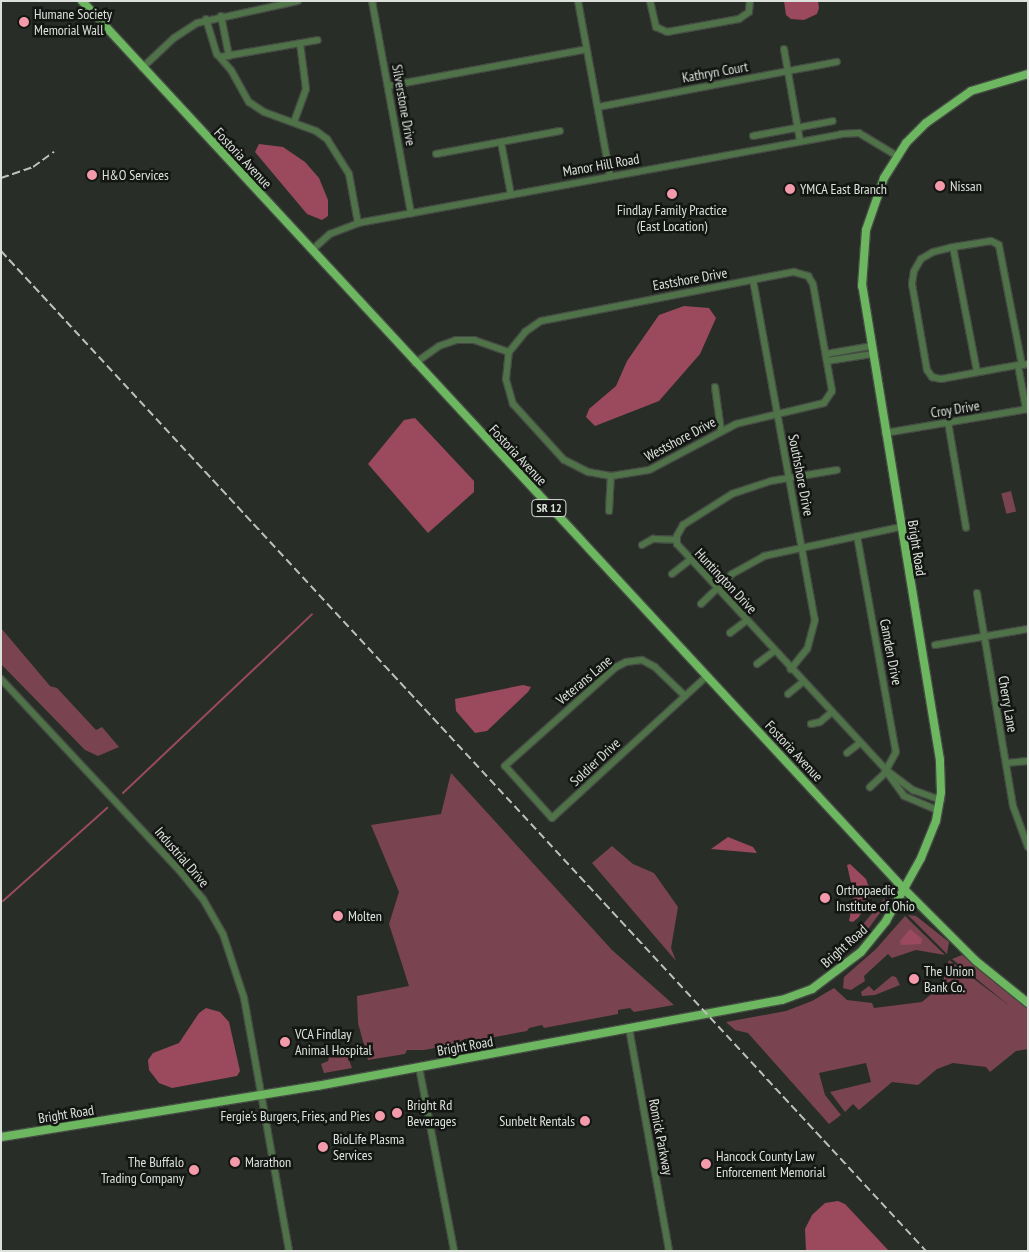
<!DOCTYPE html>
<html>
<head>
<meta charset="utf-8">
<style>
  body { margin:0 }
  #map { position:relative; width:1029px; height:1252px; overflow:hidden; background:#282e27; font-family:"PT Sans Narrow",sans-serif }
  div>[style] { position:absolute }
  .green>* { inset:0; background:#79444f; transform-origin:0 0 }
  .water>* { inset:0; background:#9a4a5c }
  .stream>* { height:2px; margin:-1px; padding:0 1px; transform-origin:1px; border-radius:1px; background:#9a4a5c }
  .roads { filter:drop-shadow(1px 0 #454b44) drop-shadow(-1px 0 #454b44) drop-shadow(0 1px #454b44) drop-shadow(0 -1px #454b44) }
  .minor>* { height:6px; margin:-3px; padding:0 3px; transform-origin:3px; border-radius:3px; background:#4f7248 }
  .major>* { height:8px; margin:-4px; padding:0 4px; transform-origin:4px; border-radius:4px; background:#6cb75f }
  .rail>* { height:2px; margin-top:-1px; transform-origin:0; background:repeating-linear-gradient(90deg,#bbc0bb 0 8px,transparent 0 12px) }
  .dots>* { width:14px; height:14px; translate:-50% -50%; box-sizing:border-box; border:2px solid #131612; border-radius:50% }
  span { translate:-50% -50%; white-space:nowrap; text-align:center; line-height:1.15; -webkit-text-stroke:5px #131612; paint-order:stroke }
  .shield-label span { padding:1px 4px; background:#131612; border:1px solid; border-radius:4px; -webkit-text-stroke-width:0 }
  .shield-label { font-size:12px; color:#dce1dc; font-weight:700 }
  .poi-label { font-size:14px; color:#dce1dc }
  .left { translate:0 -50%; text-align:left }
  .right { translate:-100% -50%; text-align:right }
  .street-label { font-size:14px; color:#dce1dc }
  .frame { position:absolute; inset:0; border:2px solid #dce1dc; pointer-events:none }
</style>
</head>
<body>
<div id="map">
  <div class="green">
    <i style="left:1011px;top:491px;width:21px;height:10px;rotate:76deg"></i>
    <i style="clip-path:polygon(1px 628px,50px 686px,57px 688px,96px 730px,102px 727px,119px 747px,98px 756px,85px 750px,1px 664px)"></i>
    <i style="clip-path:polygon(451px 773px,612px 950px,674px 1005px,634px 1012px,630px 1008px,618px 1010px,618px 1014px,544px 1028px,542px 1025px,529px 1028px,527px 1031px,424px 1050px,407px 1050px,405px 1054px,368px 1060px,358px 1023px,357px 996px,409px 986px,389px 924px,399px 892px,371px 825px,441px 814px)"></i>
    <i style="clip-path:polygon(612px 846px,633px 864px,654px 873px,678px 907px,671px 948px,676px 961px,592px 863px)"></i>
    <i style="clip-path:polygon(884px 899px,888px 902px,860px 940px,836px 961px,826px 961px,845px 946px)"></i>
    <i style="clip-path:polygon(908px 915px,916px 916px,949px 942px,947px 954px)"></i>
    <i style="clip-path:polygon(905px 916px,945px 955px,916px 950px,892px 958px,888px 954px,864px 976px,865px 981px,851px 990px,843px 988px,844px 977px,876px 949px)"></i>
    <i style="clip-path:polygon(962px 955px,1028px 1008px,1028px 1049px,1016px 1051px,990px 1072px,986px 1067px,953px 1063px,937px 1069px,918px 1085px,892px 1082px,859px 1110px,853px 1104px,845px 1112px,830px 1092px,871px 1082px,866px 1063px,819px 1073px,825px 1095px,841px 1115px,829px 1124px,748px 1033px,735px 1030px,726px 1022px,786px 1011px,812px 1001px,834px 988px,847px 1000px,872px 1003px,874px 1008px,922px 1002px,942px 985px,949px 960px,1011px 1007px,952px 959px)"></i>
    <i style="clip-path:polygon(892px 976px,896px 977px,900px 985px,875px 995px,862px 996px,861px 992px,869px 986px,874px 991px)"></i>
    <i style="clip-path:polygon(346px 1052px,352px 1068px,324px 1073px,321px 1064px,328px 1061px,330px 1055px)"></i>
  </div>
  <div class="water">
    <i style="clip-path:polygon(784px 1px,818px 1px,819px 8px,817px 14px,804px 20px,791px 19px,786px 15px)"></i>
    <i style="clip-path:polygon(259px 144px,283px 147px,305px 162px,319px 178px,328px 200px,328px 216px,322px 220px,307px 214px,255px 152px)"></i>
    <i style="clip-path:polygon(684px 306px,709px 308px,716px 318px,700px 354px,659px 401px,595px 426px,586px 417px,589px 409px,616px 386px,627px 361px,659px 315px)"></i>
    <i style="clip-path:polygon(415px 418px,474px 481px,474px 492px,428px 533px,368px 464px,404px 420px)"></i>
    <i style="clip-path:polygon(523px 685px,531px 687px,528px 692px,487px 731px,475px 733px,456px 711px,455px 699px)"></i>
    <i style="clip-path:polygon(728px 837px,753px 847px,757px 853px,711px 849px)"></i>
    <i style="clip-path:polygon(850px 864px,866px 879px,871px 893px,859px 917px,853px 922px,849px 921px,854px 896px,847px 865px)"></i>
    <i style="clip-path:polygon(910px 929px,922px 939px,921px 944px,901px 945px,900px 941px)"></i>
    <i style="clip-path:polygon(206px 1008px,220px 1012px,229px 1022px,240px 1071px,237px 1076px,172px 1088px,159px 1083px,149px 1070px,148px 1060px,153px 1053px,179px 1043px,199px 1013px)"></i>
    <i style="clip-path:polygon(838px 1201px,845px 1204px,889px 1251px,806px 1251px,805px 1229px,812px 1215px,825px 1203px)"></i>
  </div>
  <div class="stream">
    <i style="left:123px;top:793px;width:260px;rotate:-43.4deg"></i>
    <i style="left:3px;top:901px;width:140px;rotate:-41.8deg"></i>
  </div>
  <div class="roads">
    <div class="minor">
      <i style="left:372px;top:1px;width:216px;rotate:79.6deg"></i>
      <i style="left:578px;top:1px;width:178px;rotate:79.6deg"></i>
      <i style="left:650px;top:1px;width:27px;rotate:77deg"></i>
      <i style="left:656px;top:27px;width:12px;rotate:24deg"></i>
      <i style="left:667px;top:32px;width:73px;rotate:-10.2deg"></i>
      <i style="left:739px;top:19px;width:12px;rotate:-35deg"></i>
      <i style="left:749px;top:12px;width:11px;rotate:-85deg"></i>
      <i style="left:221px;top:16px;width:41px;rotate:78.7deg"></i>
      <i style="left:206px;top:19px;width:37px;rotate:73deg"></i>
      <i style="left:217px;top:54px;width:21px;rotate:49deg"></i>
      <i style="left:231px;top:70px;width:37px;rotate:61deg"></i>
      <i style="left:249px;top:102px;width:18px;rotate:34deg"></i>
      <i style="left:264px;top:112px;width:55px;rotate:20.1deg"></i>
      <i style="left:316px;top:131px;width:14px;rotate:36deg"></i>
      <i style="left:327px;top:139px;width:41px;rotate:57.8deg"></i>
      <i style="left:349px;top:174px;width:50px;rotate:79.6deg"></i>
      <i style="left:784px;top:49px;width:93px;rotate:80.1deg"></i>
      <i style="left:220px;top:57px;width:99px;rotate:-9.8deg"></i>
      <i style="left:142px;top:68px;width:44px;rotate:-43.2deg"></i>
      <i style="left:174px;top:38px;width:27px;rotate:-33deg"></i>
      <i style="left:197px;top:23px;width:103px;rotate:-12.3deg"></i>
      <i style="left:388px;top:86px;width:202px;rotate:-10.5deg"></i>
      <i style="left:598px;top:107px;width:243px;rotate:-10.7deg"></i>
      <i style="left:294px;top:122px;width:35px;rotate:-70deg"></i>
      <i style="left:306px;top:89px;width:46px;rotate:-97.4deg"></i>
      <i style="left:753px;top:136px;width:81px;rotate:-10.6deg"></i>
      <i style="left:501px;top:142px;width:54px;rotate:79.3deg"></i>
      <i style="left:436px;top:154px;width:126px;rotate:-10.5deg"></i>
      <i style="left:953px;top:247px;width:127px;rotate:79.1deg"></i>
      <i style="left:312px;top:250px;width:24px;rotate:-42deg"></i>
      <i style="left:330px;top:234px;width:30px;rotate:-21deg"></i>
      <i style="left:358px;top:223px;width:491px;rotate:-10.4deg"></i>
      <i style="left:841px;top:134px;width:18px;rotate:-3deg"></i>
      <i style="left:859px;top:133px;width:44px;rotate:31.2deg"></i>
      <i style="left:794px;top:272px;width:15px;rotate:16deg"></i>
      <i style="left:808px;top:276px;width:9px;rotate:58deg"></i>
      <i style="left:813px;top:284px;width:109px;rotate:79.9deg"></i>
      <i style="left:832px;top:391px;width:14px;rotate:124deg"></i>
      <i style="left:824px;top:403px;width:90px;rotate:166.6deg"></i>
      <i style="left:736px;top:424px;width:98px;rotate:152.1deg"></i>
      <i style="left:649px;top:470px;width:38px;rotate:171deg"></i>
      <i style="left:611px;top:476px;width:23px;rotate:-170deg"></i>
      <i style="left:588px;top:472px;width:27px;rotate:-153deg"></i>
      <i style="left:564px;top:460px;width:76px;rotate:-132.3deg"></i>
      <i style="left:513px;top:404px;width:26px;rotate:-106deg"></i>
      <i style="left:506px;top:379px;width:27px;rotate:-84deg"></i>
      <i style="left:509px;top:352px;width:26px;rotate:-51deg"></i>
      <i style="left:525px;top:332px;width:19px;rotate:-35deg"></i>
      <i style="left:541px;top:321px;width:258px;rotate:-11deg"></i>
      <i style="left:753px;top:280px;width:346px;rotate:79.7deg"></i>
      <i style="left:815px;top:620px;width:30px;rotate:105deg"></i>
      <i style="left:807px;top:649px;width:26px;rotate:129deg"></i>
      <i style="left:826px;top:354px;width:47px;rotate:-9.9deg"></i>
      <i style="left:827px;top:361px;width:47px;rotate:-8.7deg"></i>
      <i style="left:415px;top:363px;width:29px;rotate:-35deg"></i>
      <i style="left:439px;top:346px;width:18px;rotate:-19deg"></i>
      <i style="left:456px;top:340px;width:18px"></i>
      <i style="left:474px;top:340px;width:37px;rotate:19deg"></i>
      <i style="left:1018px;top:365px;width:45px;rotate:79.7deg"></i>
      <i style="left:1022px;top:365px;width:122px;rotate:-100.9deg"></i>
      <i style="left:999px;top:245px;width:9px;rotate:-153deg"></i>
      <i style="left:991px;top:241px;width:38px;rotate:171deg"></i>
      <i style="left:953px;top:247px;width:21px;rotate:166deg"></i>
      <i style="left:933px;top:252px;width:14px;rotate:150deg"></i>
      <i style="left:921px;top:259px;width:14px;rotate:120deg"></i>
      <i style="left:914px;top:271px;width:13px;rotate:99deg"></i>
      <i style="left:912px;top:284px;width:87px;rotate:80.1deg"></i>
      <i style="left:927px;top:370px;width:9px;rotate:54deg"></i>
      <i style="left:932px;top:377px;width:9px;rotate:13deg"></i>
      <i style="left:941px;top:379px;width:50px;rotate:-10.4deg"></i>
      <i style="left:990px;top:370px;width:28px;rotate:-10deg"></i>
      <i style="left:1018px;top:365px;width:4px"></i>
      <i style="left:1022px;top:365px;width:6px;rotate:-9deg"></i>
      <i style="left:715px;top:387px;width:43px;rotate:82.1deg"></i>
      <i style="left:948px;top:422px;width:107px;rotate:80.3deg"></i>
      <i style="left:885px;top:433px;width:145px;rotate:-9.5deg"></i>
      <i style="left:837px;top:470px;width:67px;rotate:170.5deg"></i>
      <i style="left:771px;top:481px;width:41px;rotate:161.6deg"></i>
      <i style="left:732px;top:494px;width:58px;rotate:147.7deg"></i>
      <i style="left:683px;top:525px;width:13px;rotate:119deg"></i>
      <i style="left:677px;top:536px;width:8px;rotate:90deg"></i>
      <i style="left:677px;top:544px;width:308px;rotate:47.2deg"></i>
      <i style="left:886px;top:770px;width:34px;rotate:37deg"></i>
      <i style="left:913px;top:790px;width:30px;rotate:20deg"></i>
      <i style="left:609px;top:511px;width:35px;rotate:-87deg"></i>
      <i style="left:857px;top:536px;width:219px;rotate:79.8deg"></i>
      <i style="left:896px;top:752px;width:26px;rotate:119deg"></i>
      <i style="left:883px;top:775px;width:18px;rotate:137deg"></i>
      <i style="left:642px;top:545px;width:13px;rotate:-29deg"></i>
      <i style="left:653px;top:539px;width:24px;rotate:2deg"></i>
      <i style="left:672px;top:574px;width:23px;rotate:-38deg"></i>
      <i style="left:977px;top:593px;width:216px;rotate:80.4deg"></i>
      <i style="left:1013px;top:806px;width:44px;rotate:69.9deg"></i>
      <i style="left:701px;top:604px;width:43px;rotate:-44.1deg"></i>
      <i style="left:732px;top:574px;width:37px;rotate:-29deg"></i>
      <i style="left:764px;top:556px;width:140px;rotate:-12deg"></i>
      <i style="left:730px;top:633px;width:20px;rotate:-37deg"></i>
      <i style="left:935px;top:645px;width:94px;rotate:-9.8deg"></i>
      <i style="left:757px;top:664px;width:21px;rotate:-37deg"></i>
      <i style="left:1px;top:679px;width:262px;rotate:47deg"></i>
      <i style="left:180px;top:871px;width:36px;rotate:51deg"></i>
      <i style="left:203px;top:899px;width:40px;rotate:60.3deg"></i>
      <i style="left:223px;top:934px;width:67px;rotate:71.8deg"></i>
      <i style="left:244px;top:998px;width:257px;rotate:79.9deg"></i>
      <i style="left:788px;top:694px;width:19px;rotate:-39deg"></i>
      <i style="left:685px;top:696px;width:42px;rotate:-136deg"></i>
      <i style="left:655px;top:667px;width:15px;rotate:-152deg"></i>
      <i style="left:642px;top:660px;width:16px;rotate:173deg"></i>
      <i style="left:626px;top:662px;width:11px;rotate:153deg"></i>
      <i style="left:616px;top:667px;width:149px;rotate:138.3deg"></i>
      <i style="left:505px;top:766px;width:70px;rotate:47.9deg"></i>
      <i style="left:552px;top:818px;width:210px;rotate:-42.5deg"></i>
      <i style="left:811px;top:724px;width:9px;rotate:-13deg"></i>
      <i style="left:820px;top:722px;width:16px;rotate:-40deg"></i>
      <i style="left:847px;top:753px;width:16px;rotate:-38deg"></i>
      <i style="left:1006px;top:763px;width:22px;rotate:-5deg"></i>
      <i style="left:886px;top:771px;width:31px;rotate:54deg"></i>
      <i style="left:904px;top:796px;width:38px;rotate:23deg"></i>
      <i style="left:629px;top:1028px;width:227px;rotate:79.8deg"></i>
      <i style="left:419px;top:1067px;width:187px;rotate:79.2deg"></i>
    </div>
    <div class="major">
      <i style="left:82px;top:1px;width:1211px;rotate:47.21deg"></i>
      <i style="left:905px;top:890px;width:100px;rotate:45deg"></i>
      <i style="left:976px;top:961px;width:67px;rotate:38.9deg"></i>
      <i style="left:1px;top:1137px;width:320px;rotate:-9.2deg"></i>
      <i style="left:317px;top:1086px;width:473px;rotate:-10.5deg"></i>
      <i style="left:782px;top:1000px;width:32px;rotate:-20deg"></i>
      <i style="left:812px;top:989px;width:61px;rotate:-37.1deg"></i>
      <i style="left:861px;top:952px;width:40px;rotate:-51deg"></i>
      <i style="left:886px;top:921px;width:72px;rotate:-60.9deg"></i>
      <i style="left:921px;top:858px;width:40px;rotate:-68deg"></i>
      <i style="left:936px;top:821px;width:29px;rotate:-80deg"></i>
      <i style="left:941px;top:792px;width:32px;rotate:-92deg"></i>
      <i style="left:940px;top:760px;width:480px;rotate:-99.3deg"></i>
      <i style="left:862px;top:286px;width:56px;rotate:-85.9deg"></i>
      <i style="left:866px;top:230px;width:55px;rotate:-70.9deg"></i>
      <i style="left:884px;top:178px;width:41px;rotate:-57.8deg"></i>
      <i style="left:906px;top:143px;width:28px;rotate:-45deg"></i>
      <i style="left:926px;top:123px;width:55px;rotate:-35.4deg"></i>
      <i style="left:971px;top:91px;width:59px;rotate:-16.6deg"></i>
    </div>
  </div>
  <div class="rail">
    <i style="left:1px;top:178px;width:34px;rotate:-19deg"></i>
    <i style="left:33px;top:167px;width:26px;rotate:-36deg"></i>
    <i style="left:1px;top:251px;width:1362px;rotate:47.23deg"></i>
  </div>
  <div class="dots">
    <i style="left:24px;top:22px;background:#f39aab"></i>
    <i style="left:92px;top:175px;background:#f39aab"></i>
    <i style="left:940px;top:186px;background:#f39aab"></i>
    <i style="left:790px;top:189px;background:#f39aab"></i>
    <i style="left:672px;top:194px;background:#f39aab"></i>
    <i style="left:825px;top:898px;background:#f39aab"></i>
    <i style="left:338px;top:916px;background:#f39aab"></i>
    <i style="left:914px;top:979px;background:#f39aab"></i>
    <i style="left:285px;top:1042px;background:#f39aab"></i>
    <i style="left:397px;top:1113px;background:#f39aab"></i>
    <i style="left:380px;top:1116px;background:#f39aab"></i>
    <i style="left:585px;top:1121px;background:#f39aab"></i>
    <i style="left:323px;top:1147px;background:#f39aab"></i>
    <i style="left:235px;top:1162px;background:#f39aab"></i>
    <i style="left:706px;top:1164px;background:#f39aab"></i>
    <i style="left:194px;top:1170px;background:#f39aab"></i>
  </div>
  <div class="shield-label">
    <span style="left:549px;top:508px">SR 12</span>
  </div>
  <div class="poi-label">
    <span class="left" style="left:34px;top:22px">Humane Society<br>Memorial Wall</span>
    <span class="left" style="left:102px;top:175px">H&amp;O Services</span>
    <span class="left" style="left:950px;top:186px">Nissan</span>
    <span class="left" style="left:800px;top:189px">YMCA East Branch</span>
    <span style="left:672px;top:218px">Findlay Family Practice<br>(East Location)</span>
    <span class="left" style="left:836px;top:898px">Orthopaedic<br>Institute of Ohio</span>
    <span class="left" style="left:348px;top:916px">Molten</span>
    <span class="left" style="left:924px;top:979px">The Union<br>Bank Co.</span>
    <span class="left" style="left:295px;top:1042px">VCA Findlay<br>Animal Hospital</span>
    <span class="left" style="left:407px;top:1113px">Bright Rd<br>Beverages</span>
    <span class="right" style="left:370px;top:1116px">Fergie's Burgers, Fries, and Pies</span>
    <span class="right" style="left:575px;top:1121px">Sunbelt Rentals</span>
    <span class="left" style="left:333px;top:1147px">BioLife Plasma<br>Services</span>
    <span class="left" style="left:716px;top:1164px">Hancock County Law<br>Enforcement Memorial</span>
    <span class="right" style="left:184px;top:1170px">The Buffalo<br>Trading Company</span>
    <span class="left" style="left:245px;top:1162px">Marathon</span>
  </div>
  <div class="street-label">
    <span style="left:715px;top:72px;rotate:-10deg">Kathryn Court</span>
    <span style="left:404px;top:105px;rotate:80deg">Silverstone Drive</span>
    <span style="left:243px;top:158px;rotate:47deg">Fostoria Avenue</span>
    <span style="left:601px;top:165px;rotate:-10deg">Manor Hill Road</span>
    <span style="left:690px;top:279px;rotate:-10deg">Eastshore Drive</span>
    <span style="left:955px;top:409px;rotate:-9deg">Croy Drive</span>
    <span style="left:680px;top:439px;rotate:-28deg">Westshore Drive</span>
    <span style="left:518px;top:455px;rotate:47deg">Fostoria Avenue</span>
    <span style="left:801px;top:475px;rotate:79deg">Southshore Drive</span>
    <span style="left:917px;top:548px;rotate:81deg">Bright Road</span>
    <span style="left:726px;top:581px;rotate:47deg">Huntington Drive</span>
    <span style="left:891px;top:652px;rotate:79deg">Camden Drive</span>
    <span style="left:584px;top:680px;rotate:-40deg">Veterans Lane</span>
    <span style="left:1008px;top:704px;rotate:80deg">Cherry Lane</span>
    <span style="left:794px;top:751px;rotate:47deg">Fostoria Avenue</span>
    <span style="left:595px;top:762px;rotate:-43deg">Soldier Drive</span>
    <span style="left:182px;top:857px;rotate:49deg">Industrial Drive</span>
    <span style="left:844px;top:946px;rotate:-42deg">Bright Road</span>
    <span style="left:465px;top:1046px;rotate:-10deg">Bright Road</span>
    <span style="left:66px;top:1114px;rotate:-9deg">Bright Road</span>
    <span style="left:661px;top:1137px;rotate:79deg">Romick Parkway</span>
  </div>
  <div class="frame"></div>
</div>
</body>
</html>
